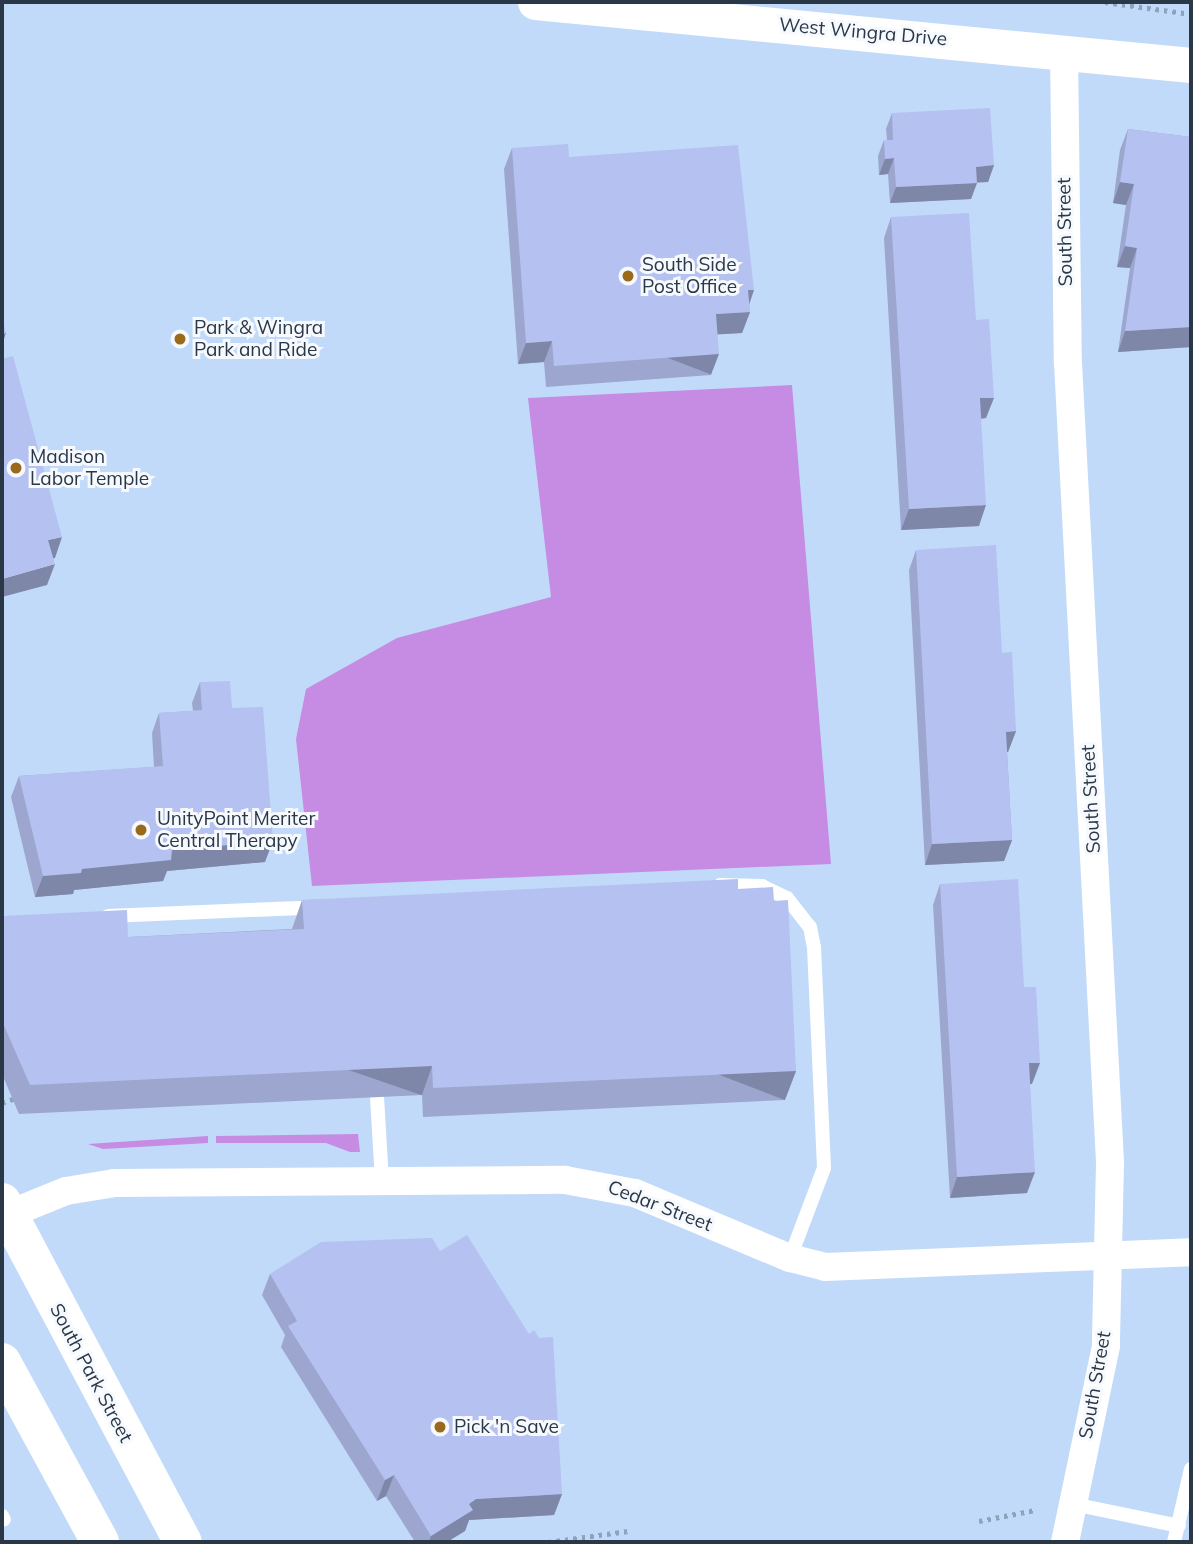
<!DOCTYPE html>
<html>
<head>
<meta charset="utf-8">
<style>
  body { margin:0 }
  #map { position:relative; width:1193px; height:1544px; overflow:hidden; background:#c1dafa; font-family:Mulish,sans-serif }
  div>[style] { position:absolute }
  .green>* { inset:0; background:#c68be3 }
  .path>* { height:4.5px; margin-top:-2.25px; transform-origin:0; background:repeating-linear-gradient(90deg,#8da2bc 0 3.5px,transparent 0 8.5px) }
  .service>* { height:14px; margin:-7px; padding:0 7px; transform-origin:7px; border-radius:7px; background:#fff }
  .minor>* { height:28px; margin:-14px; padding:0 14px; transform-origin:14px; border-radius:14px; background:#fff }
  .tertiary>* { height:35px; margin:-17.5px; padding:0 17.5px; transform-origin:17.5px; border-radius:17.5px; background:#fff }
  .primary>* { height:38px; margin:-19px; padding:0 19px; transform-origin:19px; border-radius:19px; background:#fff }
  .wall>* { inset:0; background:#9ca6ce }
  .shaded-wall>* { inset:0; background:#7f87a8; transform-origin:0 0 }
  .building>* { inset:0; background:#b5c1f0 }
  .dots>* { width:19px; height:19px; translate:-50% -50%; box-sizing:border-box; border:4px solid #f6f9fd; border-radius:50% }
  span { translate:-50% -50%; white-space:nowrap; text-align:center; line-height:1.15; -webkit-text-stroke:6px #f6f9fd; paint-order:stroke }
  .street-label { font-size:19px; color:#2a3746 }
  .poi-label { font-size:19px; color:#2a3746 }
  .left { translate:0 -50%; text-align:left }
  .frame { position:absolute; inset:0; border:4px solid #2a3746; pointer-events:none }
</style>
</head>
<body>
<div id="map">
  <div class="green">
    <i style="clip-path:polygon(792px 385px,831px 864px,312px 886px,296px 739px,306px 689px,397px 638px,551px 597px,528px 398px)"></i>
    <i style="clip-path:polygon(358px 1134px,360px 1152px,350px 1152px,326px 1143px,216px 1143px,216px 1136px)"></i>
    <i style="clip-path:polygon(208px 1136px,208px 1143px,103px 1149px,88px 1144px)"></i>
  </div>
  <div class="path">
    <i style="left:1105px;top:2px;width:87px;rotate:7.9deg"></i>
    <i style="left:2px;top:1103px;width:12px;rotate:-20deg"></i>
    <i style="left:979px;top:1521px;width:57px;rotate:-11.1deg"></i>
    <i style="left:548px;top:1542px;width:81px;rotate:-7.8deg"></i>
  </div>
  <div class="service">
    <i style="left:720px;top:885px;width:42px;rotate:1.4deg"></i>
    <i style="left:762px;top:886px;width:28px;rotate:26deg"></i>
    <i style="left:787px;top:898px;width:37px;rotate:52deg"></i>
    <i style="left:810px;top:927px;width:20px;rotate:79deg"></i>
    <i style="left:814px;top:947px;width:221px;rotate:87.4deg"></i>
    <i style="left:824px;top:1168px;width:96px;rotate:110.7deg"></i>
    <i style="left:108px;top:916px;width:211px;rotate:-2.4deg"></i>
    <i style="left:377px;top:1097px;width:84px;rotate:86.6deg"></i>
    <i style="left:1073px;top:1504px;width:108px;rotate:11.7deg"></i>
    <i style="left:2px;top:1516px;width:4px;rotate:63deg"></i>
    <i style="left:1174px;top:1542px;width:75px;rotate:-76.9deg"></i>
  </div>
  <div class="minor">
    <i style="left:1064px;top:51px;width:312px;rotate:89.3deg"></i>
    <i style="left:1068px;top:363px;width:801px;rotate:86.99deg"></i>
    <i style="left:1110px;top:1163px;width:183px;rotate:91.3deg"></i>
    <i style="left:1106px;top:1346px;width:200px;rotate:101.8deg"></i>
    <i style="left:2px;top:1217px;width:69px;rotate:-22.1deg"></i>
    <i style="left:66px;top:1191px;width:50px;rotate:-9.3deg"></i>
    <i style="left:115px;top:1183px;width:450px;rotate:-0.4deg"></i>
    <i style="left:565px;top:1180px;width:71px;rotate:10.5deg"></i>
    <i style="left:635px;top:1193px;width:168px;rotate:22.8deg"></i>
    <i style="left:790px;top:1258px;width:36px;rotate:14deg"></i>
    <i style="left:825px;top:1267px;width:366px;rotate:-2.3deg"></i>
  </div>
  <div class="tertiary">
    <i style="left:535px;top:2px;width:659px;rotate:5.49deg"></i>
  </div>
  <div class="primary">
    <i style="left:2px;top:1202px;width:385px;rotate:62deg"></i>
    <i style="left:2px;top:1362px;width:205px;rotate:61.4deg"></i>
  </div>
  <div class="wall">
    <i style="clip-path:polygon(892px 113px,994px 165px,988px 182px,977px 182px,971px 199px,890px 203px,888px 174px,879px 175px,878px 156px,884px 140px,887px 140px,886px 129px)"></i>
    <i style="clip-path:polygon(1128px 129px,1191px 137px,1191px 347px,1118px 352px,1130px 268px,1117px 267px,1126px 205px,1113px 203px,1120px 150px)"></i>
    <i style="clip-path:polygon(512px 148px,569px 157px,749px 304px,750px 312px,742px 333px,717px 334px,711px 375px,546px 387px,544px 362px,518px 364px,504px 169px)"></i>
    <i style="clip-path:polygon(891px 217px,976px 320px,986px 418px,981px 419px,979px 526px,901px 530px,884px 238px)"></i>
    <i style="clip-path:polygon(916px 550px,1002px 653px,1016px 731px,1008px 752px,1007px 752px,1012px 840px,1004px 861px,925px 865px,909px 570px)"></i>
    <i style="clip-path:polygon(200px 682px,232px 708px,265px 862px,167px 871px,163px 881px,74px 890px,73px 894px,35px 897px,11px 797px,19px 776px,154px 767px,152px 733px,159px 713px,193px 711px,192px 703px)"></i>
    <i style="clip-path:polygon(940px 884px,1024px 987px,1032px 1084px,1030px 1084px,1027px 1193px,950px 1198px,933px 905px)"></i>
    <i style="clip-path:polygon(738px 889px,774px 901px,796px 1071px,785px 1100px,423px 1117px,422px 1095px,19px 1114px,2px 1074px,2px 916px,128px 937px,292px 929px,302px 900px)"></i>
    <i style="clip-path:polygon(440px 1251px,562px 1494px,554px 1515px,469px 1520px,465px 1531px,447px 1542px,415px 1542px,386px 1496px,377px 1501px,281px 1347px,285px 1335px,262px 1295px,270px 1274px)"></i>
  </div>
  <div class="shaded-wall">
    <i style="clip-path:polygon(894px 158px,888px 174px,879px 175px,885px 159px)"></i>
    <i style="clip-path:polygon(994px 165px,988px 182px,971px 183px,976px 167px)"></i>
    <i style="clip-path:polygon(1120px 182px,1134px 184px,1126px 205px,1113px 203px)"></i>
    <i style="clip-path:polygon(977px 183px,971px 199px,890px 203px,896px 187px)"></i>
    <i style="clip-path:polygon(1125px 246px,1137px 248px,1130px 268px,1117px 267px)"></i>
    <i style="clip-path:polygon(748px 290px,754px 290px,747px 311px)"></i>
    <i style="clip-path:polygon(750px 312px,742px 333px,708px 335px,716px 314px)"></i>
    <i style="clip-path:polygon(1191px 327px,1191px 347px,1118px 352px,1125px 331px)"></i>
    <i style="clip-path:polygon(6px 333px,2px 345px,2px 334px)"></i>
    <i style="clip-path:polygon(552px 341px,544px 362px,518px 364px,526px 343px)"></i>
    <i style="left:719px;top:354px;width:22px;height:165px;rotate:111deg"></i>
    <i style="clip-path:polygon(980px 398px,994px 398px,986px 418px,972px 419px)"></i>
    <i style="clip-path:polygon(986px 505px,979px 526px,901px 530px,909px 509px)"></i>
    <i style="clip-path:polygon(62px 537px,55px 558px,41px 561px,48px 540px)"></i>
    <i style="clip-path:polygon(55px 564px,47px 585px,2px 597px,2px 579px)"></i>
    <i style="clip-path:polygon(1016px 731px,1008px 752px,998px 753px,1006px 732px)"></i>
    <i style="clip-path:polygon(1012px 840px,1004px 861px,925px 865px,932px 844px)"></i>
    <i style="clip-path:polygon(273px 841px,265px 862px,167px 871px,163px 881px,74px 890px,73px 894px,35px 897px,43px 876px,172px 850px)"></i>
    <i style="clip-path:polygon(1029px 1063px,1040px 1063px,1032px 1084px,1021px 1084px)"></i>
    <i style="left:432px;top:1066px;width:31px;height:402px;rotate:109deg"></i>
    <i style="left:796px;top:1071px;width:31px;height:363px;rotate:111deg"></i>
    <i style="clip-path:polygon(1035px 1172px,1027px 1193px,950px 1198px,957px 1177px)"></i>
    <i style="clip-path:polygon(394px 1475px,386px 1496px,377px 1501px,385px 1480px)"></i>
    <i style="clip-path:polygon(562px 1494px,554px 1515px,469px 1520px,465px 1531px,447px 1542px,429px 1542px,431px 1536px,469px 1504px,476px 1499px)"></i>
  </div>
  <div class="building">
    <i style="clip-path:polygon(990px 108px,994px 165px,976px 167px,977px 183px,896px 187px,894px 158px,885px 159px,884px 140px,893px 140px,892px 113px)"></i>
    <i style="clip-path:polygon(1128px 129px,1191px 137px,1191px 327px,1125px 331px,1137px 248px,1125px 246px,1134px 184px,1120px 182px)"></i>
    <i style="clip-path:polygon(568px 144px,569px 157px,738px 145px,754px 290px,748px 290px,750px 312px,716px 314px,719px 354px,554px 366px,552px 341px,526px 343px,512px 148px)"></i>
    <i style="clip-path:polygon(969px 213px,976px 320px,989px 319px,994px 398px,980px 398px,986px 505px,909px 509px,891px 217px)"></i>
    <i style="clip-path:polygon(2px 317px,6px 333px,2px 334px)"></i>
    <i style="clip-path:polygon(13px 356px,62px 537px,48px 540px,55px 564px,2px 579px,2px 359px)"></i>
    <i style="clip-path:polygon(996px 545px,1002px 653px,1012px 652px,1016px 731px,1006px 732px,1012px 840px,932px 844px,916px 550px)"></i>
    <i style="clip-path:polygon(230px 681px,232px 708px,263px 707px,273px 841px,172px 850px,171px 860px,82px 869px,81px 873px,43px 876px,19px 776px,163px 766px,159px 713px,202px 710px,200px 682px)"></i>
    <i style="clip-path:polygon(738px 879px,738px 889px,773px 887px,774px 901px,788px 900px,796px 1071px,433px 1088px,432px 1066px,30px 1085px,2px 1021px,2px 916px,127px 910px,128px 937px,304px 929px,302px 900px)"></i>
    <i style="clip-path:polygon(1018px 879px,1024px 987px,1036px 987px,1040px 1063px,1029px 1063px,1035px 1172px,957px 1177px,940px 884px)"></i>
    <i style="clip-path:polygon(467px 1235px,529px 1334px,534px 1330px,539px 1338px,553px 1337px,562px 1494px,476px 1499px,469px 1504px,473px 1510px,431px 1536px,394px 1475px,385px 1480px,288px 1326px,297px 1321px,270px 1274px,321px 1242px,432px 1238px,440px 1251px)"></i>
  </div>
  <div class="dots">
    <i style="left:628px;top:276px;background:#9a6a1c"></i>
    <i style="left:180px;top:339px;background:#9a6a1c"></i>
    <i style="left:16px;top:468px;background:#9a6a1c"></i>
    <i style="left:141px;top:830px;background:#9a6a1c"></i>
    <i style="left:440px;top:1427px;background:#9a6a1c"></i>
  </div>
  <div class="street-label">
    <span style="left:863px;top:32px;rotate:5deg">West Wingra Drive</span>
    <span style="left:1065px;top:232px;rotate:-91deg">South Street</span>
    <span style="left:1091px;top:799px;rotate:-93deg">South Street</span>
    <span style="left:660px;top:1206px;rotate:21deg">Cedar Street</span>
    <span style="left:91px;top:1373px;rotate:62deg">South Park Street</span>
    <span style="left:1095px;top:1385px;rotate:-80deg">South Street</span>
  </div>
  <div class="poi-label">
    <span class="left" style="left:642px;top:276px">South Side<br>Post Office</span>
    <span class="left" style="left:194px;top:339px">Park &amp; Wingra<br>Park and Ride</span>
    <span class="left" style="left:30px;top:468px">Madison<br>Labor Temple</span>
    <span class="left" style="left:157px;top:830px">UnityPoint Meriter<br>Central Therapy</span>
    <span class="left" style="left:454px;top:1427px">Pick 'n Save</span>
  </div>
  <div class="frame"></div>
</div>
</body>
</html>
